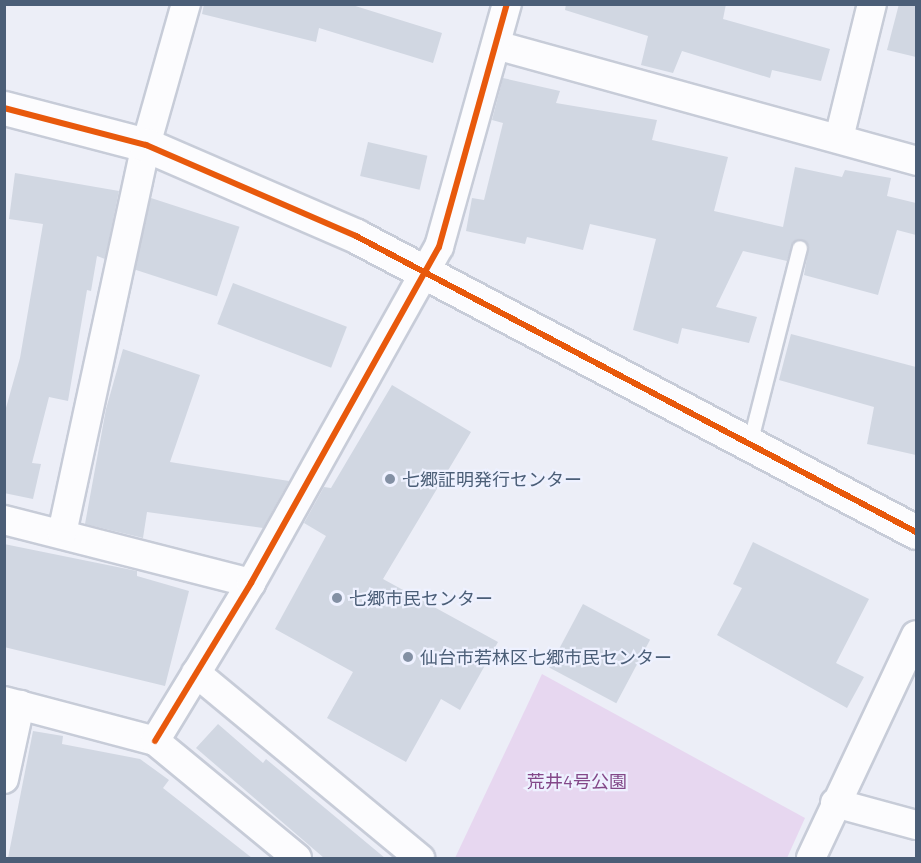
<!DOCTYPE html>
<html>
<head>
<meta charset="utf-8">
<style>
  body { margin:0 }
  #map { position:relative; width:921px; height:863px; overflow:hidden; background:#eceef7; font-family:Barlow,"Noto Sans JP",sans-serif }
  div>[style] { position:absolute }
  .green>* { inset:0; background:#e7d7f0 }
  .building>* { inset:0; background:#d1d7e2; transform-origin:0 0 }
  .roads { filter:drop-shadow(2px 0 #c7ccd8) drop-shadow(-2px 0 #c7ccd8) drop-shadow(0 2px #c7ccd8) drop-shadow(0 -2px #c7ccd8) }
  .lane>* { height:14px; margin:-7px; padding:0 7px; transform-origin:7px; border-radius:7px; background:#fcfcfe }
  .street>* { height:28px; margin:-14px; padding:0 14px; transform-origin:14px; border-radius:14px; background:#fcfcfe }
  .secondary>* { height:33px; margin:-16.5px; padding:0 16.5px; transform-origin:16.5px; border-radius:16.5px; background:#fcfcfe }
  .cycleway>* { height:6px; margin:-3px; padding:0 3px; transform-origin:3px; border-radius:3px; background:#e8590c }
  .dots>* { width:16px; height:16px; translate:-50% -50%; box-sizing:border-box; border:3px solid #eef1ff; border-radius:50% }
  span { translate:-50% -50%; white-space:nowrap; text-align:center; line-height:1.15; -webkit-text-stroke:4.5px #eef1ff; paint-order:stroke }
  .poi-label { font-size:18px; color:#4b5e77 }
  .left { translate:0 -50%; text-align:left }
  .park-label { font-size:18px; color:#834889 }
  .frame { position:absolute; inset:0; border:6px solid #4b5e77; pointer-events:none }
</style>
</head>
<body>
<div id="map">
  <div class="green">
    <i style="clip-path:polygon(542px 674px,805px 818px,787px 858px,455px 858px)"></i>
  </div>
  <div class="building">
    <i style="clip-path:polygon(204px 4px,349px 4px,442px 33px,433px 63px,319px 28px,316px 42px,202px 14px)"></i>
    <i style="clip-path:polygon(566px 4px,726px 4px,723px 19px,830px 49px,821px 81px,772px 70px,770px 78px,682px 51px,673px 73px,641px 65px,648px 36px,565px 10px)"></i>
    <i style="clip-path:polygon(899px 4px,916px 4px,916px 57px,887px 50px)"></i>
    <i style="clip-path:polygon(503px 78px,560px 91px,556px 103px,657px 120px,652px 140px,728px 157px,714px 211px,783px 227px,795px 167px,842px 177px,845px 170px,891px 178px,887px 196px,916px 203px,916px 235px,897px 230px,878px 295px,804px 275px,809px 246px,803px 240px,793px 242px,787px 261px,743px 251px,716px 307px,757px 317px,749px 343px,682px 328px,678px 344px,633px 330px,656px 239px,590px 224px,583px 250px,527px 237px,525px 244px,466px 231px,472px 198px,484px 200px,503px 123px,492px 120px)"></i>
    <i style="left:368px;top:142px;width:61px;height:35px;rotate:13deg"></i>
    <i style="clip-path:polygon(15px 173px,119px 191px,105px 259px,97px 256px,91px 291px,87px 290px,68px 401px,49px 397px,32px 463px,41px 464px,33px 499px,4px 493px,4px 415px,20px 358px,43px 224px,9px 219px)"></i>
    <i style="left:151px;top:198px;width:93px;height:73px;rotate:18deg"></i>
    <i style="left:233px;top:283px;width:122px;height:44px;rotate:21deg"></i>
    <i style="clip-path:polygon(791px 334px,916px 367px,916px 455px,867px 444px,874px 407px,779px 380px)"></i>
    <i style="clip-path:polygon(123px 349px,200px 375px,170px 462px,289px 481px,263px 528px,147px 512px,143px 538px,85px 524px,106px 409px)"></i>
    <i style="clip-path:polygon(392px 385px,471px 432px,383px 579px,498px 642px,460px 710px,441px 699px,406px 762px,327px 718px,353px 672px,275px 629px,326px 536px,304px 523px,324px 487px,331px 488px)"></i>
    <i style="clip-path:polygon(753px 542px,869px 599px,836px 663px,864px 677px,847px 708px,717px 635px,742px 588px,733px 584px)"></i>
    <i style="clip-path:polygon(4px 544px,137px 571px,137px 576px,189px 591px,165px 686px,4px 647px)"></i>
    <i style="left:583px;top:604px;width:76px;height:72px;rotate:28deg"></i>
    <i style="clip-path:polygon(218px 724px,263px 763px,266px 759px,385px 858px,324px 858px,196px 748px)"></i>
    <i style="clip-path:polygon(33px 731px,63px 736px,62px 744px,140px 759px,169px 780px,163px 788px,252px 858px,8px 858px)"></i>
  </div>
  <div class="roads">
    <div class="lane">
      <i style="left:750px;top:444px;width:202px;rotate:-75.7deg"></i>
    </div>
    <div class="street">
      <i style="left:496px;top:45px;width:436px;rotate:15.4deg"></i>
      <i style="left:839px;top:138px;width:138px;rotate:-76.2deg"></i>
      <i style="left:4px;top:520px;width:255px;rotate:14.3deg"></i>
      <i style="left:62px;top:533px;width:397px;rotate:-77.8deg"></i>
      <i style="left:146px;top:145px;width:147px;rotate:-74.2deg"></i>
      <i style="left:196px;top:673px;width:291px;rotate:39.6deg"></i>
      <i style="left:4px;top:701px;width:156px;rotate:14.8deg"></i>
      <i style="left:155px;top:741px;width:184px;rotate:39.5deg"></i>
      <i style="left:155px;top:741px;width:185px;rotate:-58.7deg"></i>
      <i style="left:251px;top:583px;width:385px;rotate:-60.8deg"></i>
      <i style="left:439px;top:247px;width:252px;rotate:-74.4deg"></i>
      <i style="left:4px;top:779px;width:76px;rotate:-77.8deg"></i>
      <i style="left:835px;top:803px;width:84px;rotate:15.2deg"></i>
      <i style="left:811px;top:858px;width:246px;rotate:-64.8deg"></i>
    </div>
    <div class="secondary">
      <i style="left:4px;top:108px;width:147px;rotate:14.6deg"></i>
      <i style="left:146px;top:145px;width:229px;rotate:23.4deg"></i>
      <i style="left:356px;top:236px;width:633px;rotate:27.86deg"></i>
    </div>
  </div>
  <div class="cycleway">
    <i style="left:4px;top:108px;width:147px;rotate:14.6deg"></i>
    <i style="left:146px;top:145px;width:229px;rotate:23.4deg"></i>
    <i style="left:356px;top:236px;width:633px;rotate:27.86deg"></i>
    <i style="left:155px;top:741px;width:185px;rotate:-58.7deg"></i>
    <i style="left:251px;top:583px;width:385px;rotate:-60.8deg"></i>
    <i style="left:439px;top:247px;width:252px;rotate:-74.4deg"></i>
  </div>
  <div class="dots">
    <i style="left:390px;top:479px;background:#8390a4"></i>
    <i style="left:337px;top:598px;background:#8390a4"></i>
    <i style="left:408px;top:657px;background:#8390a4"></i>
  </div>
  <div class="poi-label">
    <span class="left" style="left:402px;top:479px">七郷証明発行センター</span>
    <span class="left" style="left:349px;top:598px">七郷市民センター</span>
    <span class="left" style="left:420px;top:657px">仙台市若林区七郷市民センター</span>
  </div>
  <div class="park-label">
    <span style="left:577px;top:781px">荒井4号公園</span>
  </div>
  <div class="frame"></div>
</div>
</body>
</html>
